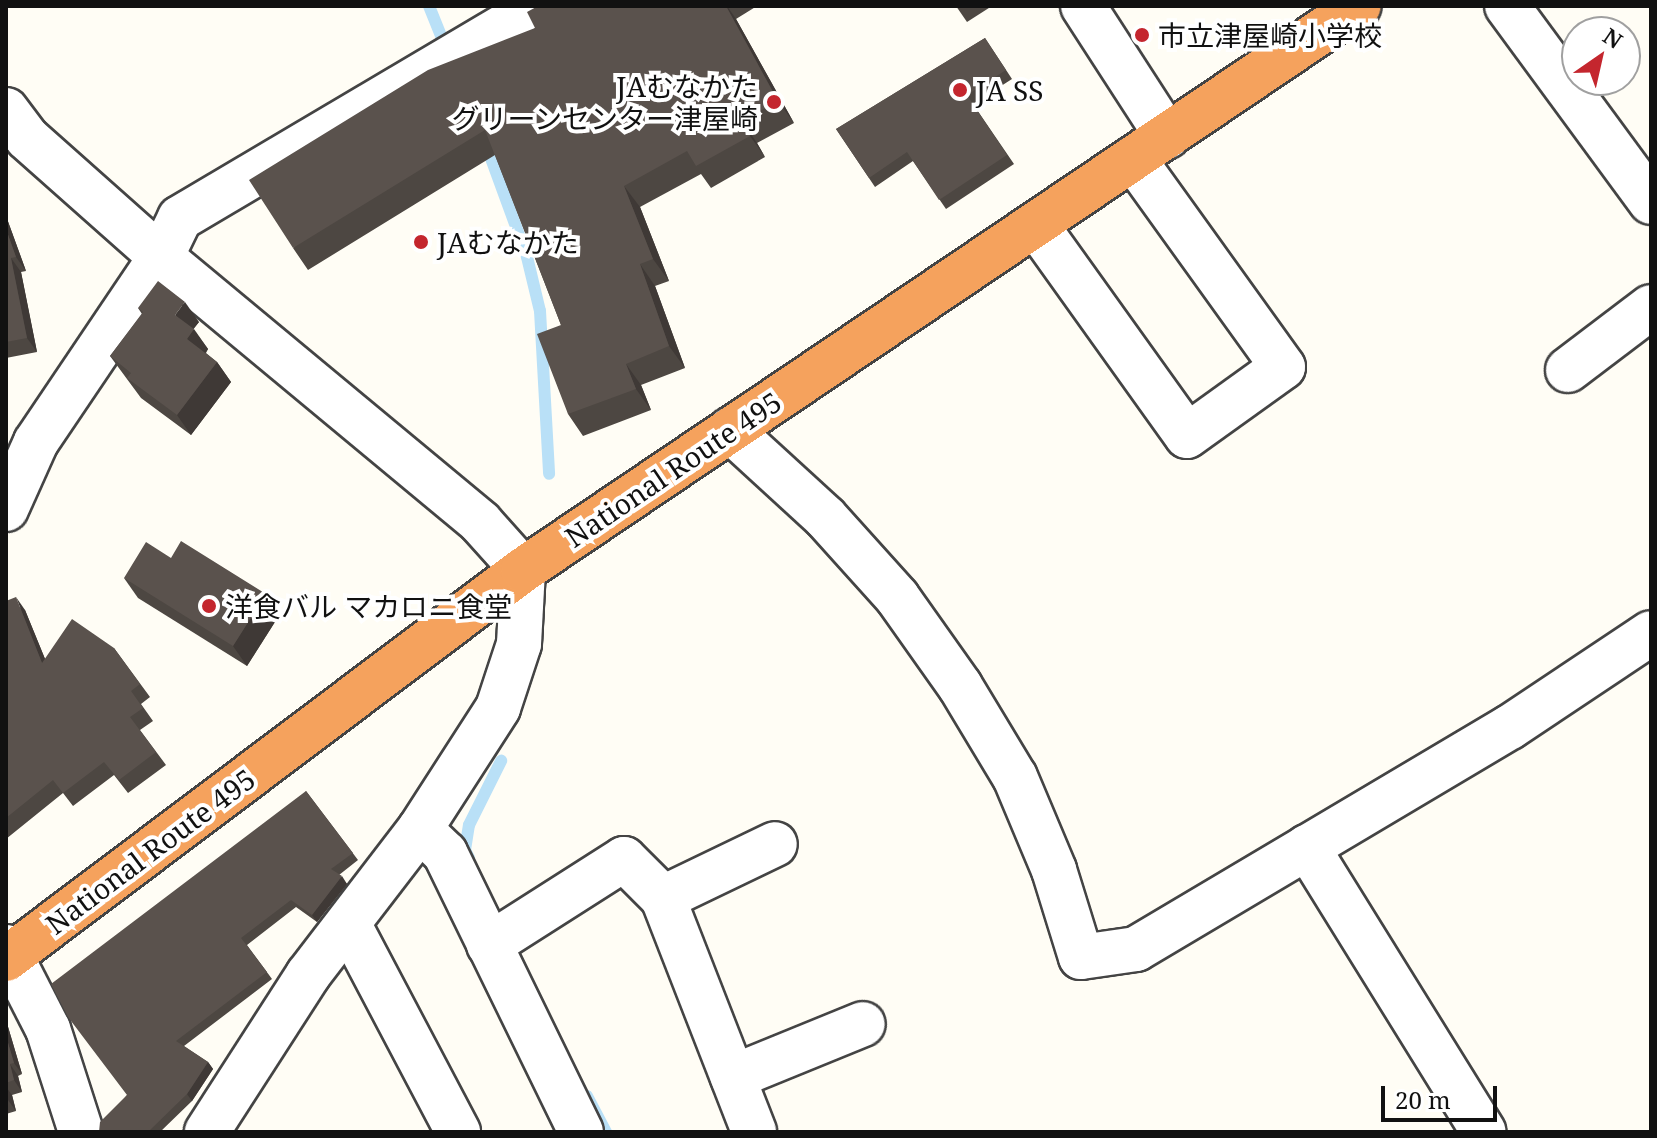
<!DOCTYPE html>
<html>
<head>
<meta charset="utf-8">
<style>
  body { margin:0 }
  #map { position:relative; width:1657px; height:1138px; overflow:hidden; background:#fffdf5; font-family:"Noto Serif","Noto Sans JP",serif }
  div>[style] { position:absolute }
  .stream>* { height:12px; margin:-6px; padding:0 6px; transform-origin:6px; border-radius:6px; background:#b9e0f7 }
  .roads { filter:drop-shadow(2px 0 #444) drop-shadow(-2px 0 #444) drop-shadow(0 2px #444) drop-shadow(0 -2px #444) }
  .minor>* { height:44px; margin:-22px; padding:0 22px; transform-origin:22px; border-radius:22px; background:#fff }
  .highway>* { height:44px; margin:-22px; padding:0 22px; transform-origin:22px; border-radius:22px; background:#f5a25d }
  .wall>* { inset:0; background:#4d4742 }
  .shaded-wall>* { inset:0; background:#3f3936 }
  .building>* { inset:0; background:#5a524d }
  .dots>* { width:22px; height:22px; translate:-50% -50%; box-sizing:border-box; border:4px solid #fff; border-radius:50% }
  span { translate:-50% -50%; white-space:nowrap; text-align:center; line-height:1.15; -webkit-text-stroke:8px #fff; paint-order:stroke }
  .poi-label { font-size:28px; color:#111 }
  .left { translate:0 -50%; text-align:left }
  .right { translate:-100% -50%; text-align:right }
  .street-label { font-size:28px; color:#111 }
  .frame { position:absolute; inset:0; border:8px solid #111; pointer-events:none }
  .north { position:absolute; left:1561px; top:16px; width:80px; height:80px; box-sizing:border-box; background:#fff; border:2px solid #a0a0a0; border-radius:50%; rotate:34deg; font-size:22px; font-weight:700; line-height:32px; text-align:center; color:#111 }
  .north::after { content:''; display:block; margin:auto; width:28px; height:36px; background:#c4262e; clip-path:polygon(50% 0,100% 100%,50% 72%,0 100%) }
  .scale { position:absolute; left:1381px; top:1086px; width:116px; height:36px; box-sizing:border-box; border:4px solid #111; border-top:0; padding-left:10px; font-size:24px; line-height:28px; white-space:nowrap; color:#111; -webkit-text-stroke:6px #fff; paint-order:stroke }
</style>
</head>
<body>
<div id="map">
  <div class="stream">
    <i style="left:429px;top:6px;width:35px;rotate:68deg"></i>
    <i style="left:485px;top:142px;width:122px;rotate:69.9deg"></i>
    <i style="left:527px;top:257px;width:56px;rotate:76.5deg"></i>
    <i style="left:540px;top:311px;width:163px;rotate:86.8deg"></i>
    <i style="left:469px;top:858px;width:9px;rotate:-117deg"></i>
    <i style="left:465px;top:850px;width:25px;rotate:-81deg"></i>
    <i style="left:469px;top:825px;width:72px;rotate:-63.4deg"></i>
    <i style="left:587px;top:1096px;width:41px;rotate:62.2deg"></i>
  </div>
  <div class="roads">
    <div class="minor">
      <i style="left:1083px;top:6px;width:155px;rotate:57.1deg"></i>
      <i style="left:1507px;top:6px;width:243px;rotate:53.7deg"></i>
      <i style="left:6px;top:110px;width:35px;rotate:53deg"></i>
      <i style="left:27px;top:138px;width:179px;rotate:41.6deg"></i>
      <i style="left:161px;top:257px;width:415px;rotate:39.7deg"></i>
      <i style="left:480px;top:522px;width:64px;rotate:48.1deg"></i>
      <i style="left:523px;top:570px;width:74px;rotate:93.1deg"></i>
      <i style="left:519px;top:644px;width:67px;rotate:108.2deg"></i>
      <i style="left:498px;top:708px;width:144px;rotate:122.8deg"></i>
      <i style="left:420px;top:829px;width:184px;rotate:127.5deg"></i>
      <i style="left:308px;top:975px;width:187px;rotate:122.8deg"></i>
      <i style="left:1036px;top:225px;width:259px;rotate:54.4deg"></i>
      <i style="left:1187px;top:436px;width:118px;rotate:-35.7deg"></i>
      <i style="left:1283px;top:367px;width:257px;rotate:-125.7deg"></i>
      <i style="left:1568px;top:370px;width:104px;rotate:-37.2deg"></i>
      <i style="left:730px;top:430px;width:129px;rotate:42.5deg"></i>
      <i style="left:825px;top:517px;width:108px;rotate:48deg"></i>
      <i style="left:897px;top:597px;width:109px;rotate:54.7deg"></i>
      <i style="left:960px;top:686px;width:106px;rotate:58.9deg"></i>
      <i style="left:1015px;top:777px;width:101px;rotate:67.2deg"></i>
      <i style="left:1054px;top:870px;width:91px;rotate:72.8deg"></i>
      <i style="left:1081px;top:957px;width:56px;rotate:-8.3deg"></i>
      <i style="left:1136px;top:949px;width:435px;rotate:-30.7deg"></i>
      <i style="left:1510px;top:727px;width:169px;rotate:-33.7deg"></i>
      <i style="left:6px;top:509px;width:73px;rotate:-65.9deg"></i>
      <i style="left:36px;top:442px;width:223px;rotate:-56deg"></i>
      <i style="left:161px;top:257px;width:43px;rotate:-64deg"></i>
      <i style="left:180px;top:218px;width:417px;rotate:-30.6deg"></i>
      <i style="left:420px;top:829px;width:35px;rotate:44deg"></i>
      <i style="left:445px;top:853px;width:310px;rotate:64deg"></i>
      <i style="left:1307px;top:847px;width:335px;rotate:58.2deg"></i>
      <i style="left:663px;top:898px;width:124px;rotate:-25.7deg"></i>
      <i style="left:349px;top:925px;width:234px;rotate:62.2deg"></i>
      <i style="left:489px;top:945px;width:160px;rotate:-32.5deg"></i>
      <i style="left:624px;top:859px;width:55px;rotate:45deg"></i>
      <i style="left:663px;top:898px;width:251px;rotate:68.7deg"></i>
      <i style="left:6px;top:947px;width:92px;rotate:62.9deg"></i>
      <i style="left:48px;top:1029px;width:108px;rotate:72.2deg"></i>
      <i style="left:733px;top:1077px;width:140px;rotate:-22.2deg"></i>
    </div>
    <div class="highway">
      <i style="left:6px;top:959px;width:647px;rotate:-36.96deg"></i>
      <i style="left:523px;top:570px;width:1008px;rotate:-34.01deg"></i>
    </div>
  </div>
  <div class="wall">
    <i style="clip-path:polygon(538px 6px,757px 6px,736px 19px,794px 123px,757px 143px,765px 157px,711px 188px,701px 174px,640px 207px,669px 281px,655px 286px,685px 368px,641px 385px,651px 410px,583px 436px,568px 414px,561px 325px,495px 155px,308px 270px,293px 248px,535px 28px)"></i>
    <i style="clip-path:polygon(956px 6px,992px 6px,967px 22px)"></i>
    <i style="clip-path:polygon(985px 38px,1012px 79px,973px 104px,1014px 164px,946px 209px,913px 161px,875px 187px,836px 129px)"></i>
    <i style="clip-path:polygon(6px 216px,26px 271px,21px 272px,37px 352px,6px 358px)"></i>
    <i style="clip-path:polygon(138px 308px,199px 322px,193px 329px,208px 349px,206px 353px,217px 362px,231px 382px,191px 435px,141px 398px,110px 356px,142px 314px)"></i>
    <i style="clip-path:polygon(124px 578px,280px 614px,247px 666px,138px 598px)"></i>
    <i style="clip-path:polygon(6px 601px,25px 610px,45px 659px,114px 648px,150px 697px,141px 704px,153px 721px,140px 730px,166px 765px,128px 793px,114px 775px,73px 806px,63px 793px,6px 839px)"></i>
    <i style="clip-path:polygon(306px 791px,358px 860px,339px 875px,347px 884px,317px 922px,296px 907px,247px 945px,272px 979px,184px 1046px,208px 1062px,213px 1069px,192px 1101px,160px 1132px,99px 1132px,127px 1095px)"></i>
    <i style="clip-path:polygon(6px 1020px,22px 1074px,18px 1076px,22px 1092px,12px 1095px,16px 1111px,6px 1114px)"></i>
  </div>
  <div class="shaded-wall">
    <i style="clip-path:polygon(726px 6px,727px 6px,736px 19px,794px 123px,778px 101px)"></i>
    <i style="clip-path:polygon(742px 121px,757px 143px,765px 157px,750px 136px)"></i>
    <i style="clip-path:polygon(624px 186px,640px 207px,669px 281px,653px 259px)"></i>
    <i style="clip-path:polygon(6px 216px,26px 271px,16px 257px,6px 229px)"></i>
    <i style="clip-path:polygon(11px 258px,21px 272px,37px 352px,27px 338px)"></i>
    <i style="clip-path:polygon(640px 264px,655px 286px,685px 368px,669px 346px)"></i>
    <i style="clip-path:polygon(185px 302px,199px 322px,189px 335px,175px 315px)"></i>
    <i style="clip-path:polygon(194px 329px,208px 349px,201px 359px,187px 339px)"></i>
    <i style="clip-path:polygon(217px 362px,231px 382px,191px 435px,177px 415px)"></i>
    <i style="clip-path:polygon(626px 364px,641px 385px,651px 410px,636px 389px)"></i>
    <i style="clip-path:polygon(266px 594px,280px 614px,247px 666px,233px 646px)"></i>
    <i style="clip-path:polygon(16px 597px,25px 610px,52px 676px,42px 663px)"></i>
    <i style="clip-path:polygon(342px 876px,347px 884px,317px 922px,312px 915px)"></i>
    <i style="clip-path:polygon(6px 1020px,22px 1074px,14px 1063px,6px 1036px)"></i>
    <i style="clip-path:polygon(208px 1062px,213px 1069px,192px 1101px,187px 1094px)"></i>
    <i style="clip-path:polygon(10px 1064px,18px 1076px,22px 1092px,14px 1080px)"></i>
    <i style="clip-path:polygon(6px 1087px,12px 1095px,16px 1111px,8px 1100px)"></i>
  </div>
  <div class="building">
    <i style="clip-path:polygon(538px 6px,726px 6px,778px 101px,742px 121px,750px 136px,696px 166px,687px 151px,624px 186px,653px 259px,640px 264px,669px 346px,626px 364px,636px 389px,568px 414px,537px 334px,561px 325px,485px 130px,293px 248px,249px 180px,428px 70px,535px 28px,527px 12px)"></i>
    <i style="clip-path:polygon(985px 38px,1006px 70px,967px 95px,1007px 155px,939px 200px,907px 152px,869px 178px,836px 129px)"></i>
    <i style="clip-path:polygon(6px 229px,16px 257px,11px 258px,27px 338px,6px 342px)"></i>
    <i style="clip-path:polygon(158px 281px,185px 302px,175px 315px,194px 329px,187px 339px,217px 362px,177px 415px,127px 378px,131px 373px,110px 356px,143px 312px,138px 308px)"></i>
    <i style="clip-path:polygon(181px 541px,266px 594px,233px 646px,124px 578px,146px 542px,171px 558px)"></i>
    <i style="clip-path:polygon(16px 597px,42px 663px,72px 619px,114px 648px,140px 684px,131px 691px,143px 708px,130px 717px,156px 752px,119px 780px,104px 762px,63px 793px,53px 780px,6px 818px,6px 601px)"></i>
    <i style="clip-path:polygon(306px 791px,353px 853px,331px 869px,342px 876px,312px 915px,291px 900px,241px 938px,267px 972px,176px 1041px,208px 1062px,187px 1094px,148px 1132px,99px 1132px,100px 1122px,127px 1095px,68px 1017px,51px 984px)"></i>
    <i style="clip-path:polygon(6px 1036px,14px 1063px,10px 1064px,14px 1080px,6px 1083px)"></i>
  </div>
  <div class="dots">
    <i style="left:1142px;top:35px;background:#c4262e"></i>
    <i style="left:960px;top:90px;background:#c4262e"></i>
    <i style="left:774px;top:102px;background:#c4262e"></i>
    <i style="left:421px;top:242px;background:#c4262e"></i>
    <i style="left:209px;top:606px;background:#c4262e"></i>
  </div>
  <div class="poi-label">
    <span class="left" style="left:1158px;top:35px">市立津屋崎小学校</span>
    <span class="right" style="left:758px;top:102px">JAむなかた<br>グリーンセンター津屋崎</span>
    <span class="left" style="left:976px;top:90px">JA SS</span>
    <span class="left" style="left:437px;top:242px">JAむなかた</span>
    <span class="left" style="left:225px;top:606px">洋食バル マカロニ食堂</span>
  </div>
  <div class="street-label">
    <span style="left:673px;top:469px;rotate:-34deg">National Route 495</span>
    <span style="left:150px;top:851px;rotate:-37deg">National Route 495</span>
  </div>
  <div class="frame"></div>
  <div class="north">N</div>
  <div class="scale">20 m</div>
</div>
</body>
</html>
